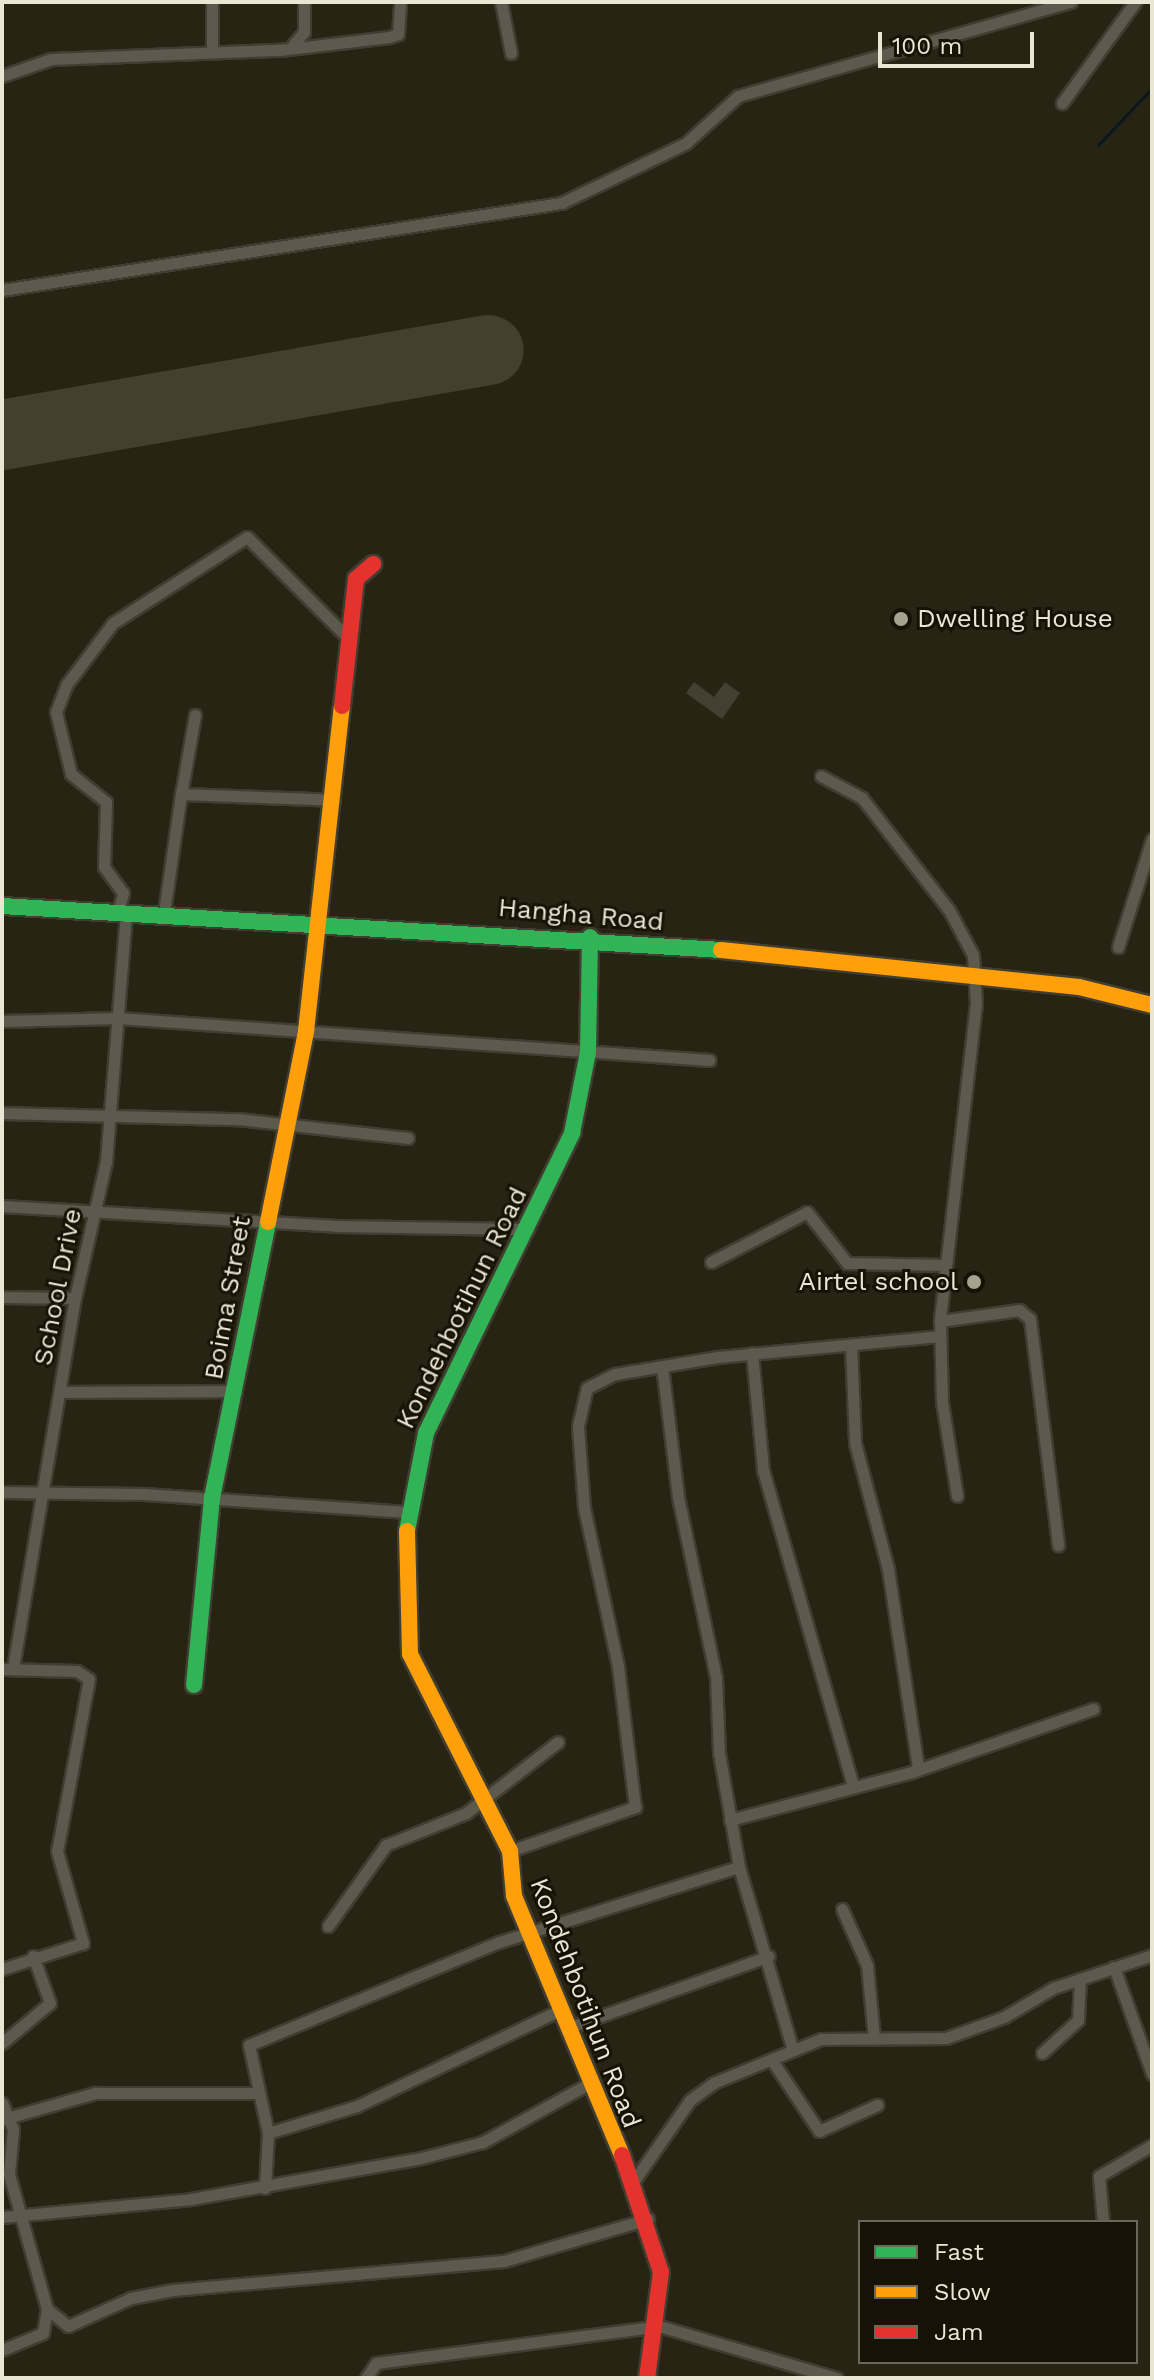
<!DOCTYPE html>
<html>
<head>
<meta charset="utf-8">
<style>
  body { margin:0 }
  #map { position:relative; width:1154px; height:2380px; overflow:hidden; background:#282413; font-family:"Work Sans",sans-serif }
  div>[style] { position:absolute }
  .stream>* { height:3px; margin:-1.5px; padding:0 1.5px; transform-origin:1.5px; border-radius:1.5px; background:#071821 }
  .runway>* { height:70px; margin:-35px; padding:0 35px; transform-origin:35px; border-radius:35px; background:#434030 }
  .building>* { inset:0; background:#434032 }
  .roads { filter:drop-shadow(2px 0 #403d31) drop-shadow(-2px 0 #403d31) drop-shadow(0 2px #403d31) drop-shadow(0 -2px #403d31) }
  .street>* { height:11px; margin:-5.5px; padding:0 5.5px; transform-origin:5.5px; border-radius:5.5px; background:#5d5a4d }
  .fast>* { height:16px; margin:-8px; padding:0 8px; transform-origin:8px; border-radius:8px; background:#30b455 }
  .slow>* { height:16px; margin:-8px; padding:0 8px; transform-origin:8px; border-radius:8px; background:#ff9f0a }
  .jam>* { height:16px; margin:-8px; padding:0 8px; transform-origin:8px; border-radius:8px; background:#e5322d }
  .dots>* { width:22px; height:22px; translate:-50% -50%; box-sizing:border-box; border:4px solid #161306; border-radius:50% }
  span { translate:-50% -50%; white-space:nowrap; text-align:center; line-height:1.15; -webkit-text-stroke:6px #161306; paint-order:stroke }
  .poi-label { font-size:26px; color:#eae6d4 }
  .left { translate:0 -50%; text-align:left }
  .right { translate:-100% -50%; text-align:right }
  .street-label { font-size:26px; color:#eae6d4 }
  .frame { position:absolute; inset:0; border:4px solid #eae6d4; pointer-events:none }
  .legend { position:absolute; left:858px; top:2220px; width:280px; height:144px; box-sizing:border-box; background:#161306; border:2px solid #6b6758; margin:0; padding:10px 14px; list-style:none; font-size:24px; color:#eae6d4 }
  .legend li { display:flex; align-items:center; gap:16px; height:40px }
  .legend b { width:40px; border:2px solid #6b6758 }
  .scale { position:absolute; left:878px; top:32px; width:156px; height:36px; box-sizing:border-box; border:4px solid #eae6d4; border-top:0; padding-left:10px; font-size:24px; line-height:28px; white-space:nowrap; color:#eae6d4; -webkit-text-stroke:6px #161306; paint-order:stroke }
</style>
</head>
<body>
<div id="map">
  <div class="stream">
    <i style="left:1098px;top:145px;width:79px;rotate:-46.5deg"></i>
  </div>
  <div class="runway">
    <i style="left:2px;top:435px;width:494px;rotate:-9.9deg"></i>
  </div>
  <div class="building">
    <i style="clip-path:polygon(694px 682px,714px 697px,725px 682px,740px 693px,722px 719px,686px 693px)"></i>
  </div>
  <div class="roads">
    <div class="street">
      <i style="left:212px;top:2px;width:47px;rotate:90deg"></i>
      <i style="left:501px;top:2px;width:52px;rotate:78.9deg"></i>
      <i style="left:293px;top:45px;width:17px;rotate:-50deg"></i>
      <i style="left:304px;top:32px;width:30px;rotate:-90deg"></i>
      <i style="left:2px;top:76px;width:52px;rotate:-19.1deg"></i>
      <i style="left:51px;top:59px;width:229px;rotate:-2.3deg"></i>
      <i style="left:280px;top:50px;width:110px;rotate:-6.8deg"></i>
      <i style="left:389px;top:37px;width:9px;rotate:-18deg"></i>
      <i style="left:398px;top:34px;width:32px;rotate:-86deg"></i>
      <i style="left:1062px;top:103px;width:125px;rotate:-54.1deg"></i>
      <i style="left:2px;top:290px;width:566px;rotate:-8.85deg"></i>
      <i style="left:561px;top:203px;width:139px;rotate:-25.6deg"></i>
      <i style="left:686px;top:143px;width:70px;rotate:-42.1deg"></i>
      <i style="left:738px;top:96px;width:346px;rotate:-15.8deg"></i>
      <i style="left:195px;top:715px;width:80px;rotate:100deg"></i>
      <i style="left:181px;top:794px;width:153px;rotate:2.2deg"></i>
      <i style="left:821px;top:776px;width:47px;rotate:28.2deg"></i>
      <i style="left:862px;top:798px;width:142px;rotate:52.2deg"></i>
      <i style="left:949px;top:910px;width:51px;rotate:61.9deg"></i>
      <i style="left:973px;top:955px;width:48px;rotate:86.4deg"></i>
      <i style="left:976px;top:1003px;width:320px;rotate:96.5deg"></i>
      <i style="left:940px;top:1321px;width:81px;rotate:88.6deg"></i>
      <i style="left:942px;top:1402px;width:95px;rotate:80.9deg"></i>
      <i style="left:118px;top:912px;width:20px;rotate:-75deg"></i>
      <i style="left:123px;top:893px;width:32px;rotate:-126deg"></i>
      <i style="left:104px;top:867px;width:65px;rotate:-88.2deg"></i>
      <i style="left:106px;top:802px;width:45px;rotate:-141.3deg"></i>
      <i style="left:71px;top:774px;width:64px;rotate:-103.6deg"></i>
      <i style="left:56px;top:712px;width:30px;rotate:-69deg"></i>
      <i style="left:67px;top:684px;width:76px;rotate:-53deg"></i>
      <i style="left:113px;top:623px;width:159px;rotate:-32.7deg"></i>
      <i style="left:247px;top:537px;width:144px;rotate:45deg"></i>
      <i style="left:164px;top:912px;width:119px;rotate:-81.8deg"></i>
      <i style="left:1118px;top:947px;width:113px;rotate:-72.5deg"></i>
      <i style="left:2px;top:1021px;width:116px;rotate:-1.5deg"></i>
      <i style="left:118px;top:1018px;width:593px;rotate:4.06deg"></i>
      <i style="left:2px;top:1113px;width:236px;rotate:1.5deg"></i>
      <i style="left:238px;top:1119px;width:171px;rotate:6.4deg"></i>
      <i style="left:2px;top:1206px;width:335px;rotate:3.4deg"></i>
      <i style="left:336px;top:1226px;width:192px;rotate:0.9deg"></i>
      <i style="left:711px;top:1262px;width:108px;rotate:-27.5deg"></i>
      <i style="left:807px;top:1212px;width:65px;rotate:51.9deg"></i>
      <i style="left:847px;top:1263px;width:98px;rotate:1.2deg"></i>
      <i style="left:2px;top:1297px;width:73px;rotate:0.8deg"></i>
      <i style="left:940px;top:1321px;width:80px;rotate:-7.9deg"></i>
      <i style="left:1019px;top:1310px;width:14px;rotate:39deg"></i>
      <i style="left:1030px;top:1319px;width:228px;rotate:82.9deg"></i>
      <i style="left:851px;top:1346px;width:97px;rotate:87.6deg"></i>
      <i style="left:855px;top:1443px;width:130px;rotate:75.3deg"></i>
      <i style="left:888px;top:1569px;width:200px;rotate:81.4deg"></i>
      <i style="left:752px;top:1353px;width:118px;rotate:84.6deg"></i>
      <i style="left:763px;top:1470px;width:329px;rotate:74.1deg"></i>
      <i style="left:662px;top:1366px;width:132px;rotate:83deg"></i>
      <i style="left:678px;top:1497px;width:185px;rotate:78.1deg"></i>
      <i style="left:716px;top:1678px;width:75px;rotate:87.7deg"></i>
      <i style="left:719px;top:1753px;width:116px;rotate:80deg"></i>
      <i style="left:739px;top:1867px;width:191px;rotate:73.6deg"></i>
      <i style="left:61px;top:1392px;width:175px;rotate:-0.3deg"></i>
      <i style="left:2px;top:1492px;width:142px;rotate:0.8deg"></i>
      <i style="left:144px;top:1494px;width:264px;rotate:3.9deg"></i>
      <i style="left:13px;top:1668px;width:375px;rotate:-80.5deg"></i>
      <i style="left:75px;top:1298px;width:139px;rotate:-77.2deg"></i>
      <i style="left:106px;top:1162px;width:251px;rotate:-85.4deg"></i>
      <i style="left:2px;top:1669px;width:75px;rotate:1.5deg"></i>
      <i style="left:77px;top:1671px;width:14px;rotate:34deg"></i>
      <i style="left:89px;top:1679px;width:175px;rotate:100.5deg"></i>
      <i style="left:57px;top:1851px;width:96px;rotate:74.2deg"></i>
      <i style="left:83px;top:1943px;width:85px;rotate:162.2deg"></i>
      <i style="left:730px;top:1820px;width:188px;rotate:-14.8deg"></i>
      <i style="left:912px;top:1772px;width:192px;rotate:-19.2deg"></i>
      <i style="left:510px;top:1851px;width:133px;rotate:-19.4deg"></i>
      <i style="left:635px;top:1807px;width:142px;rotate:-96.9deg"></i>
      <i style="left:618px;top:1666px;width:162px;rotate:-102.1deg"></i>
      <i style="left:584px;top:1508px;width:82px;rotate:-94.2deg"></i>
      <i style="left:578px;top:1426px;width:39px;rotate:-77deg"></i>
      <i style="left:587px;top:1388px;width:31px;rotate:-27deg"></i>
      <i style="left:615px;top:1374px;width:104px;rotate:-9.4deg"></i>
      <i style="left:718px;top:1357px;width:222px;rotate:-5.4deg"></i>
      <i style="left:842px;top:1909px;width:61px;rotate:65.9deg"></i>
      <i style="left:867px;top:1965px;width:73px;rotate:84.5deg"></i>
      <i style="left:328px;top:1926px;width:100px;rotate:-54.4deg"></i>
      <i style="left:386px;top:1845px;width:86px;rotate:-21.8deg"></i>
      <i style="left:466px;top:1813px;width:116px;rotate:-37.7deg"></i>
      <i style="left:1114px;top:1967px;width:114px;rotate:70.4deg"></i>
      <i style="left:567px;top:2028px;width:214px;rotate:-19.6deg"></i>
      <i style="left:2px;top:2043px;width:62px;rotate:-39.8deg"></i>
      <i style="left:50px;top:2003px;width:50px;rotate:-109.9deg"></i>
      <i style="left:1042px;top:2053px;width:49px;rotate:-42.5deg"></i>
      <i style="left:1078px;top:2020px;width:41px;rotate:-87.2deg"></i>
      <i style="left:773px;top:2062px;width:83px;rotate:56.3deg"></i>
      <i style="left:819px;top:2131px;width:64px;rotate:-24.1deg"></i>
      <i style="left:2px;top:2103px;width:28px;rotate:67deg"></i>
      <i style="left:13px;top:2129px;width:45px;rotate:95.1deg"></i>
      <i style="left:9px;top:2174px;width:140px;rotate:74.3deg"></i>
      <i style="left:47px;top:2309px;width:27px;rotate:39deg"></i>
      <i style="left:68px;top:2326px;width:69px;rotate:-24deg"></i>
      <i style="left:131px;top:2298px;width:42px;rotate:-11deg"></i>
      <i style="left:172px;top:2290px;width:333px;rotate:-5deg"></i>
      <i style="left:504px;top:2261px;width:150px;rotate:-16.3deg"></i>
      <i style="left:3px;top:2119px;width:96px;rotate:-15.8deg"></i>
      <i style="left:95px;top:2093px;width:163px"></i>
      <i style="left:268px;top:2133px;width:93px;rotate:-16.9deg"></i>
      <i style="left:357px;top:2106px;width:225px;rotate:-25.3deg"></i>
      <i style="left:631px;top:2185px;width:103px;rotate:-55.2deg"></i>
      <i style="left:690px;top:2100px;width:29px;rotate:-36deg"></i>
      <i style="left:713px;top:2083px;width:117px;rotate:-22.2deg"></i>
      <i style="left:821px;top:2039px;width:125px;rotate:-0.5deg"></i>
      <i style="left:946px;top:2038px;width:62px;rotate:-19.9deg"></i>
      <i style="left:1004px;top:2017px;width:57px;rotate:-30.6deg"></i>
      <i style="left:1053px;top:1988px;width:104px;rotate:-18.4deg"></i>
      <i style="left:265px;top:2188px;width:55px;rotate:-86.9deg"></i>
      <i style="left:268px;top:2133px;width:90px;rotate:-102.2deg"></i>
      <i style="left:249px;top:2045px;width:270px;rotate:-22.4deg"></i>
      <i style="left:499px;top:1942px;width:251px;rotate:-17.4deg"></i>
      <i style="left:2px;top:2217px;width:190px;rotate:-5.4deg"></i>
      <i style="left:191px;top:2199px;width:234px;rotate:-10.1deg"></i>
      <i style="left:421px;top:2158px;width:64px;rotate:-14.5deg"></i>
      <i style="left:483px;top:2142px;width:120px;rotate:-28.9deg"></i>
      <i style="left:1103px;top:2222px;width:46px;rotate:-95deg"></i>
      <i style="left:1099px;top:2176px;width:61px;rotate:-30.3deg"></i>
      <i style="left:656px;top:2325px;width:188px;rotate:16.4deg"></i>
      <i style="left:2px;top:2350px;width:44px;rotate:-22.5deg"></i>
      <i style="left:43px;top:2333px;width:24px;rotate:-81deg"></i>
      <i style="left:366px;top:2378px;width:18px;rotate:-56deg"></i>
      <i style="left:376px;top:2363px;width:281px;rotate:-7.4deg"></i>
    </div>
    <div class="fast">
      <i style="left:2px;top:906px;width:720px;rotate:3.5deg"></i>
      <i style="left:407px;top:1531px;width:100px;rotate:-79deg"></i>
      <i style="left:426px;top:1433px;width:334px;rotate:-64deg"></i>
      <i style="left:572px;top:1133px;width:83px;rotate:-78.8deg"></i>
      <i style="left:588px;top:1052px;width:115px;rotate:-89deg"></i>
      <i style="left:194px;top:1685px;width:188px;rotate:-84.5deg"></i>
      <i style="left:212px;top:1498px;width:282px;rotate:-78.5deg"></i>
    </div>
    <div class="slow">
      <i style="left:721px;top:950px;width:360px;rotate:5.9deg"></i>
      <i style="left:1079px;top:987px;width:75px;rotate:13.9deg"></i>
      <i style="left:268px;top:1222px;width:195px;rotate:-78.7deg"></i>
      <i style="left:306px;top:1031px;width:327px;rotate:-83.7deg"></i>
      <i style="left:407px;top:1531px;width:123px;rotate:88.6deg"></i>
      <i style="left:410px;top:1654px;width:221px;rotate:63.1deg"></i>
      <i style="left:510px;top:1851px;width:45px;rotate:84.9deg"></i>
      <i style="left:514px;top:1896px;width:281px;rotate:67.4deg"></i>
    </div>
    <div class="jam">
      <i style="left:342px;top:706px;width:128px;rotate:-83.7deg"></i>
      <i style="left:356px;top:579px;width:23px;rotate:-41deg"></i>
      <i style="left:622px;top:2155px;width:123px;rotate:71.6deg"></i>
      <i style="left:661px;top:2272px;width:107px;rotate:97.5deg"></i>
    </div>
  </div>
  <div class="dots">
    <i style="left:901px;top:619px;background:#a6a290"></i>
    <i style="left:974px;top:1282px;background:#a6a290"></i>
  </div>
  <div class="poi-label">
    <span class="left" style="left:917px;top:619px">Dwelling House</span>
    <span class="right" style="left:958px;top:1282px">Airtel school</span>
  </div>
  <div class="street-label">
    <span style="left:581px;top:915px;rotate:5deg">Hangha Road</span>
    <span style="left:58px;top:1287px;rotate:-79deg">School Drive</span>
    <span style="left:228px;top:1298px;rotate:-80deg">Boima Street</span>
    <span style="left:462px;top:1308px;rotate:-64deg">Kondehbotihun Road</span>
    <span style="left:585px;top:2003px;rotate:69deg">Kondehbotihun Road</span>
  </div>
  <div class="frame"></div>
  <ul class="legend">
  <li><b style="height:10px;background:#30b455"></b>Fast</li>
  <li><b style="height:10px;background:#ff9f0a"></b>Slow</li>
  <li><b style="height:10px;background:#e5322d"></b>Jam</li>
  </ul>
  <div class="scale">100 m</div>
</div>
</body>
</html>
